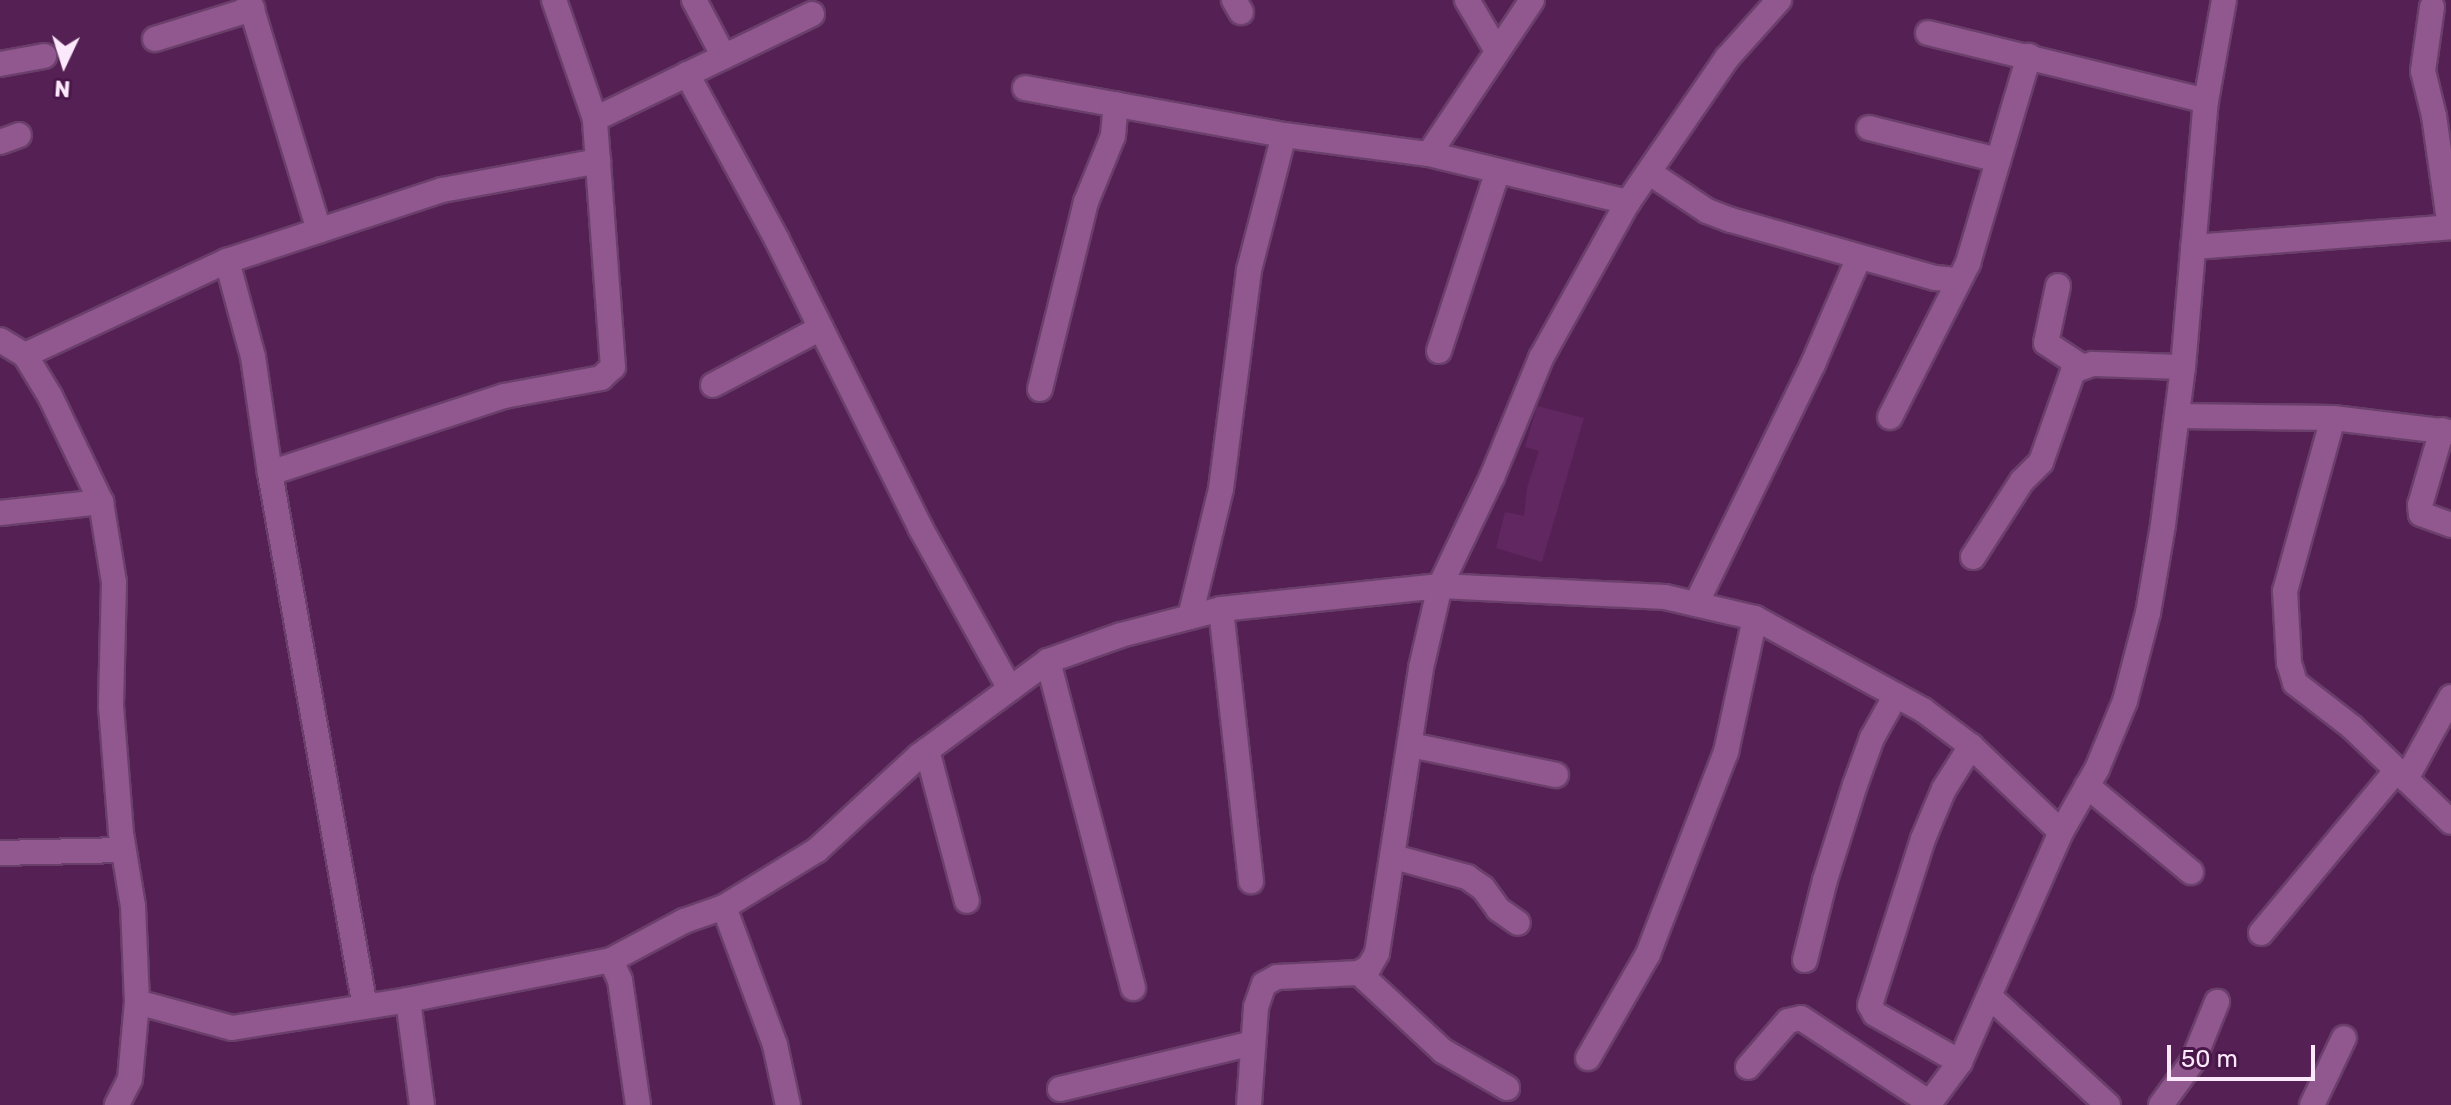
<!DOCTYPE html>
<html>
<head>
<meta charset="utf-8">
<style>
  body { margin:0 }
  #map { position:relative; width:2451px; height:1105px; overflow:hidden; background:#552154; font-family:Rubik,sans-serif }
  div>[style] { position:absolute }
  .built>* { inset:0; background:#612760 }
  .roads { filter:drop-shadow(2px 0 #6b3f6b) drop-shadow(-2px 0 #6b3f6b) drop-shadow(0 2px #6b3f6b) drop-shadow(0 -2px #6b3f6b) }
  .minor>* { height:24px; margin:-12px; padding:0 12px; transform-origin:12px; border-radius:12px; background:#90588e }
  span { translate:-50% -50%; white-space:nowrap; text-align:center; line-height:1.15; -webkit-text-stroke:8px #491649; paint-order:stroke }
  .north { position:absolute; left:24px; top:24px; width:80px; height:80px; -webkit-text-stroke:6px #491649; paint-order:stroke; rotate:184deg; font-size:22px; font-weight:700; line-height:32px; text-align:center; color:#fbe8fa }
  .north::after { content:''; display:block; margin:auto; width:28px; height:36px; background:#fbe8fa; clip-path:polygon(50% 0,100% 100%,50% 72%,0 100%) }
  .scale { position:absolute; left:2167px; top:1045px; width:148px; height:36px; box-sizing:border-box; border:4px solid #fbe8fa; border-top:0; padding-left:10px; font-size:24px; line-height:28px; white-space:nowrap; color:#fbe8fa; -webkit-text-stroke:6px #491649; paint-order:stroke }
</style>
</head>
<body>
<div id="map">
  <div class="built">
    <i style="clip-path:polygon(1537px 406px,1584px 418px,1542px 562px,1496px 548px,1505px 512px,1524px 516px,1527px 488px,1539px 451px,1525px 447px)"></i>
  </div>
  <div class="roads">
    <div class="minor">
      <i style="left:249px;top:0;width:241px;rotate:73.1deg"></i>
      <i style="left:694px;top:0;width:64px;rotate:62.2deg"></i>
      <i style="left:1234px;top:0;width:14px;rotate:60deg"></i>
      <i style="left:1467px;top:0;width:57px;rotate:59.4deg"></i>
      <i style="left:2432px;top:7px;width:65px;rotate:98deg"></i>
      <i style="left:2423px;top:71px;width:46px;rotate:76.3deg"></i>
      <i style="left:2434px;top:116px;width:112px;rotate:81.8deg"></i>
      <i style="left:1928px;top:33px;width:286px;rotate:13.7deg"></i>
      <i style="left:155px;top:39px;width:102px;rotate:-17.2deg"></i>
      <i style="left:0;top:64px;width:45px;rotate:-10.3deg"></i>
      <i style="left:687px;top:74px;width:189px;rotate:61.5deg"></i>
      <i style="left:777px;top:240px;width:323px;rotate:63.5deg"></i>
      <i style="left:921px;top:529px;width:183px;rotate:60.9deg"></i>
      <i style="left:1025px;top:88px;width:263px;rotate:10.3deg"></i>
      <i style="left:1284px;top:135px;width:146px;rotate:7.5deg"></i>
      <i style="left:1429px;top:154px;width:205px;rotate:13.6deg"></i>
      <i style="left:595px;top:119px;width:241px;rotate:-25.8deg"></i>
      <i style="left:1869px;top:128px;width:133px;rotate:13.9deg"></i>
      <i style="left:0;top:142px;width:20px;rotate:-20deg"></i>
      <i style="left:1429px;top:154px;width:185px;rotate:-56.2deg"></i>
      <i style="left:1650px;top:173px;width:69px;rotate:33.7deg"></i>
      <i style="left:1707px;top:211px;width:26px;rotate:21deg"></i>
      <i style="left:1731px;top:220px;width:212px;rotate:15.9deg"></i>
      <i style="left:1935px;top:278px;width:22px;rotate:5deg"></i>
      <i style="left:2193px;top:247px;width:259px;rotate:-4.4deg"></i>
      <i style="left:227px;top:261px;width:99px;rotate:74.8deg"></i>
      <i style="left:253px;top:357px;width:117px;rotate:81.7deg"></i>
      <i style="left:270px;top:473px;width:542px;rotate:79.91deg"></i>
      <i style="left:2058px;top:286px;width:58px;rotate:101.9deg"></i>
      <i style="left:2046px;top:343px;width:42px;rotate:33.3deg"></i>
      <i style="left:0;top:340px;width:29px;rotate:31deg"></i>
      <i style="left:25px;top:355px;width:48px;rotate:58.6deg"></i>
      <i style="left:50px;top:396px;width:118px;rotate:64.3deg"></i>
      <i style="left:101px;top:502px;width:81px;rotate:80.8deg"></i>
      <i style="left:114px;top:582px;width:124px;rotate:91.4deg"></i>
      <i style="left:111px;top:706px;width:127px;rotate:85.5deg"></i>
      <i style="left:121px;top:833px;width:74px;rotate:80.7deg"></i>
      <i style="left:133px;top:906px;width:96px;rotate:87.6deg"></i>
      <i style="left:137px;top:1002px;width:77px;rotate:95.2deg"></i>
      <i style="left:130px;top:1079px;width:29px;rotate:117deg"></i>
      <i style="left:1439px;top:351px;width:189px;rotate:-71.9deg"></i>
      <i style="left:25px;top:355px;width:223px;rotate:-25deg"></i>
      <i style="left:227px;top:261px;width:226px;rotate:-18.3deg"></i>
      <i style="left:442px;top:190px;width:159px;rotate:-10.5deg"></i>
      <i style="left:713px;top:385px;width:122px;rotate:-27.8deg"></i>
      <i style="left:1040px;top:389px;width:193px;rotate:-76.2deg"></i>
      <i style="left:1086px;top:202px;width:71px;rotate:-67.8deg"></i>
      <i style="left:1113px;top:136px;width:32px;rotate:-85deg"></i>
      <i style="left:2178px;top:416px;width:155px;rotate:0.7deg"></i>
      <i style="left:2333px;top:418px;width:119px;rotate:6.8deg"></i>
      <i style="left:1890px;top:417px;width:173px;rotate:-63.1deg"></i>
      <i style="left:1968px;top:263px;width:216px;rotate:-73.6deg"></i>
      <i style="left:2333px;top:418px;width:180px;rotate:105.5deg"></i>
      <i style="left:2285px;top:591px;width:72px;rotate:86.8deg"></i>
      <i style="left:2289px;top:663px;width:21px;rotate:73deg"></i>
      <i style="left:2295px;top:683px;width:72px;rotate:37.7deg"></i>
      <i style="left:2352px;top:727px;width:75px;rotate:43.9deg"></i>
      <i style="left:2442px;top:430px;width:78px;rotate:106.3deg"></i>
      <i style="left:2420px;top:505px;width:9px;rotate:84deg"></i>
      <i style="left:2421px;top:514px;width:32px;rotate:20deg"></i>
      <i style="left:270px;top:473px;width:246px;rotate:-18.2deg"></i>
      <i style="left:504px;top:396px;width:99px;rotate:-10.5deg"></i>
      <i style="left:601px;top:378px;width:16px;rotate:-43deg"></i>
      <i style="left:613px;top:367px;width:249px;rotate:-94.2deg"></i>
      <i style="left:595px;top:119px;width:126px;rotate:-109deg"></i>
      <i style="left:0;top:513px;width:102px;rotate:-6.2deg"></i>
      <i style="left:1973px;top:557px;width:90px;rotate:-57.2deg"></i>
      <i style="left:2022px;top:481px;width:27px;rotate:-45deg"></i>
      <i style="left:2041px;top:462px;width:96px;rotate:-70.6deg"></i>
      <i style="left:2073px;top:371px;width:20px;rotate:-20deg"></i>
      <i style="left:2092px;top:364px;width:91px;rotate:1.9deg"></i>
      <i style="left:1696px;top:604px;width:267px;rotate:-64deg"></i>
      <i style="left:1813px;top:364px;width:116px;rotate:-66.7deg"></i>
      <i style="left:1221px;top:609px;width:274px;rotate:83.7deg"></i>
      <i style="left:1190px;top:617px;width:132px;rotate:-76.4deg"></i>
      <i style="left:1221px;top:489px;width:221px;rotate:-82.7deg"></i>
      <i style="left:1249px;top:270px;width:139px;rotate:-75.5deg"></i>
      <i style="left:1048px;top:661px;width:338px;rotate:75.4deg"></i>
      <i style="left:2451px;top:697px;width:94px;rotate:118.8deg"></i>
      <i style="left:2406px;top:779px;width:62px;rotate:43.7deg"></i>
      <i style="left:1410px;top:745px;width:149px;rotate:11.6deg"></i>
      <i style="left:927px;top:750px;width:156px;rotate:75.2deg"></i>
      <i style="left:2087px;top:786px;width:135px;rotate:39.6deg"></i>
      <i style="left:0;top:853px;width:123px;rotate:-1.4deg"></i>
      <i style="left:1394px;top:857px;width:76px;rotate:15.3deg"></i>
      <i style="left:1467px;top:877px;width:19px;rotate:35deg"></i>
      <i style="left:1483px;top:888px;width:26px;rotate:54deg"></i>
      <i style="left:1498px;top:909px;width:24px;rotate:35deg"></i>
      <i style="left:724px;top:907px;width:147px;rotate:69.7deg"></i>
      <i style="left:775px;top:1045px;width:61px;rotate:77.8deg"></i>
      <i style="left:2261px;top:933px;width:212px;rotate:-50.2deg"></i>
      <i style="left:611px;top:960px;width:22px;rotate:66deg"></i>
      <i style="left:620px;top:980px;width:126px;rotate:81.8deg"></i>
      <i style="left:1805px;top:960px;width:82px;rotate:-76deg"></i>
      <i style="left:1825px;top:880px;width:100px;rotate:-72.5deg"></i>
      <i style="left:1855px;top:785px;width:50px;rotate:-70.1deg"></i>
      <i style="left:1872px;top:738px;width:49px;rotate:-60.8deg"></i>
      <i style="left:1359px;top:973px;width:115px;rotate:42.9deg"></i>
      <i style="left:1443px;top:1051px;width:74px;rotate:30deg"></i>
      <i style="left:1990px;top:997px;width:160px;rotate:42.5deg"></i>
      <i style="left:408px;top:1000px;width:106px;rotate:82.4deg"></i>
      <i style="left:137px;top:1002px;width:98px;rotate:15.3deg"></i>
      <i style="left:232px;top:1028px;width:178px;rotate:-9deg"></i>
      <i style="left:408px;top:1000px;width:207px;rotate:-11.1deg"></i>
      <i style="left:611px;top:960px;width:83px;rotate:-28.1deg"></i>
      <i style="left:684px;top:921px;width:42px;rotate:-19.3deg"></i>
      <i style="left:724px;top:907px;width:109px;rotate:-31.5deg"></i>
      <i style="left:817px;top:850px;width:139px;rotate:-42.7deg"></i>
      <i style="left:919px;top:756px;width:160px;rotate:-36.4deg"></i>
      <i style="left:1048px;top:661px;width:77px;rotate:-19.6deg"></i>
      <i style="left:1121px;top:635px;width:103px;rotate:-14.6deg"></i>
      <i style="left:1221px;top:609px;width:220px;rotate:-6deg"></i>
      <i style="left:1440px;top:586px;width:225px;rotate:2.8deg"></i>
      <i style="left:1665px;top:597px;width:92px;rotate:13.1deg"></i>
      <i style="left:1755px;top:618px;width:192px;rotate:28.7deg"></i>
      <i style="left:1923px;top:710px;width:60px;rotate:36.9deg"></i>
      <i style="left:1971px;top:746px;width:124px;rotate:43.7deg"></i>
      <i style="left:1588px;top:1058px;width:120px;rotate:-60deg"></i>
      <i style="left:1648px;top:954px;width:217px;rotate:-68.9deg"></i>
      <i style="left:1726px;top:752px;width:137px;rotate:-77.8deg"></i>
      <i style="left:1960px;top:1062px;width:98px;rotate:-150.5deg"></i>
      <i style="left:1875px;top:1014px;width:10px;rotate:-119deg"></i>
      <i style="left:1870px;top:1005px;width:174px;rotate:-72.3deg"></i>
      <i style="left:1923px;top:839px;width:54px;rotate:-67.2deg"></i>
      <i style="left:1944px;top:789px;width:51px;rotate:-57.9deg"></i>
      <i style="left:1748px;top:1067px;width:61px;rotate:-49deg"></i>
      <i style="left:1788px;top:1021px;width:13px;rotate:-13deg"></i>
      <i style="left:1801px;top:1018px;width:154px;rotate:33.4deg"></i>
      <i style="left:1060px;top:1089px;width:198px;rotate:-13.4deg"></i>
      <i style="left:1249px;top:1105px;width:98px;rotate:-85.9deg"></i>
      <i style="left:1256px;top:1007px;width:24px;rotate:-71deg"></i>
      <i style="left:1264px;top:984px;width:15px;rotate:-28deg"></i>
      <i style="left:1277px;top:977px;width:82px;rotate:-2.8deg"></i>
      <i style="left:1359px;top:973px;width:12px;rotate:-31deg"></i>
      <i style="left:1369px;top:967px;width:16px;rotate:-60deg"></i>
      <i style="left:1377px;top:953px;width:288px;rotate:-81.2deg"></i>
      <i style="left:1421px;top:668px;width:84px;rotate:-77deg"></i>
      <i style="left:1440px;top:586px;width:121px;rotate:-64.5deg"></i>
      <i style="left:1492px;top:477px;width:129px;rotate:-67.6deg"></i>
      <i style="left:1541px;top:358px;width:179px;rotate:-60.9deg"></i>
      <i style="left:1628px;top:202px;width:175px;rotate:-55.5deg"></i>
      <i style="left:1727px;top:58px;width:78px;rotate:-48.1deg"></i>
      <i style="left:1928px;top:1105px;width:54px;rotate:-53.3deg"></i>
      <i style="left:1960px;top:1062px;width:251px;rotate:-66.3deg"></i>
      <i style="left:2061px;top:832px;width:73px;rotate:-60.3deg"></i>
      <i style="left:2097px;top:769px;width:74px;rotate:-67.6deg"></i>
      <i style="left:2125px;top:701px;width:91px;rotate:-75.4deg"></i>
      <i style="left:2148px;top:613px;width:89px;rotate:-80.3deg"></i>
      <i style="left:2163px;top:525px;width:159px;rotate:-82.8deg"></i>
      <i style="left:2183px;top:367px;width:267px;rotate:-85.1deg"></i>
      <i style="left:2206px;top:101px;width:103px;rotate:-79.9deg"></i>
      <i style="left:2161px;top:1105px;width:54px;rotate:-54deg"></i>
      <i style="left:2193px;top:1061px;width:64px;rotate:-67.9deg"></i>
      <i style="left:2312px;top:1105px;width:74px;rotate:-64.5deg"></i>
    </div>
  </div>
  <div class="north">N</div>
  <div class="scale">50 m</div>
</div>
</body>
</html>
